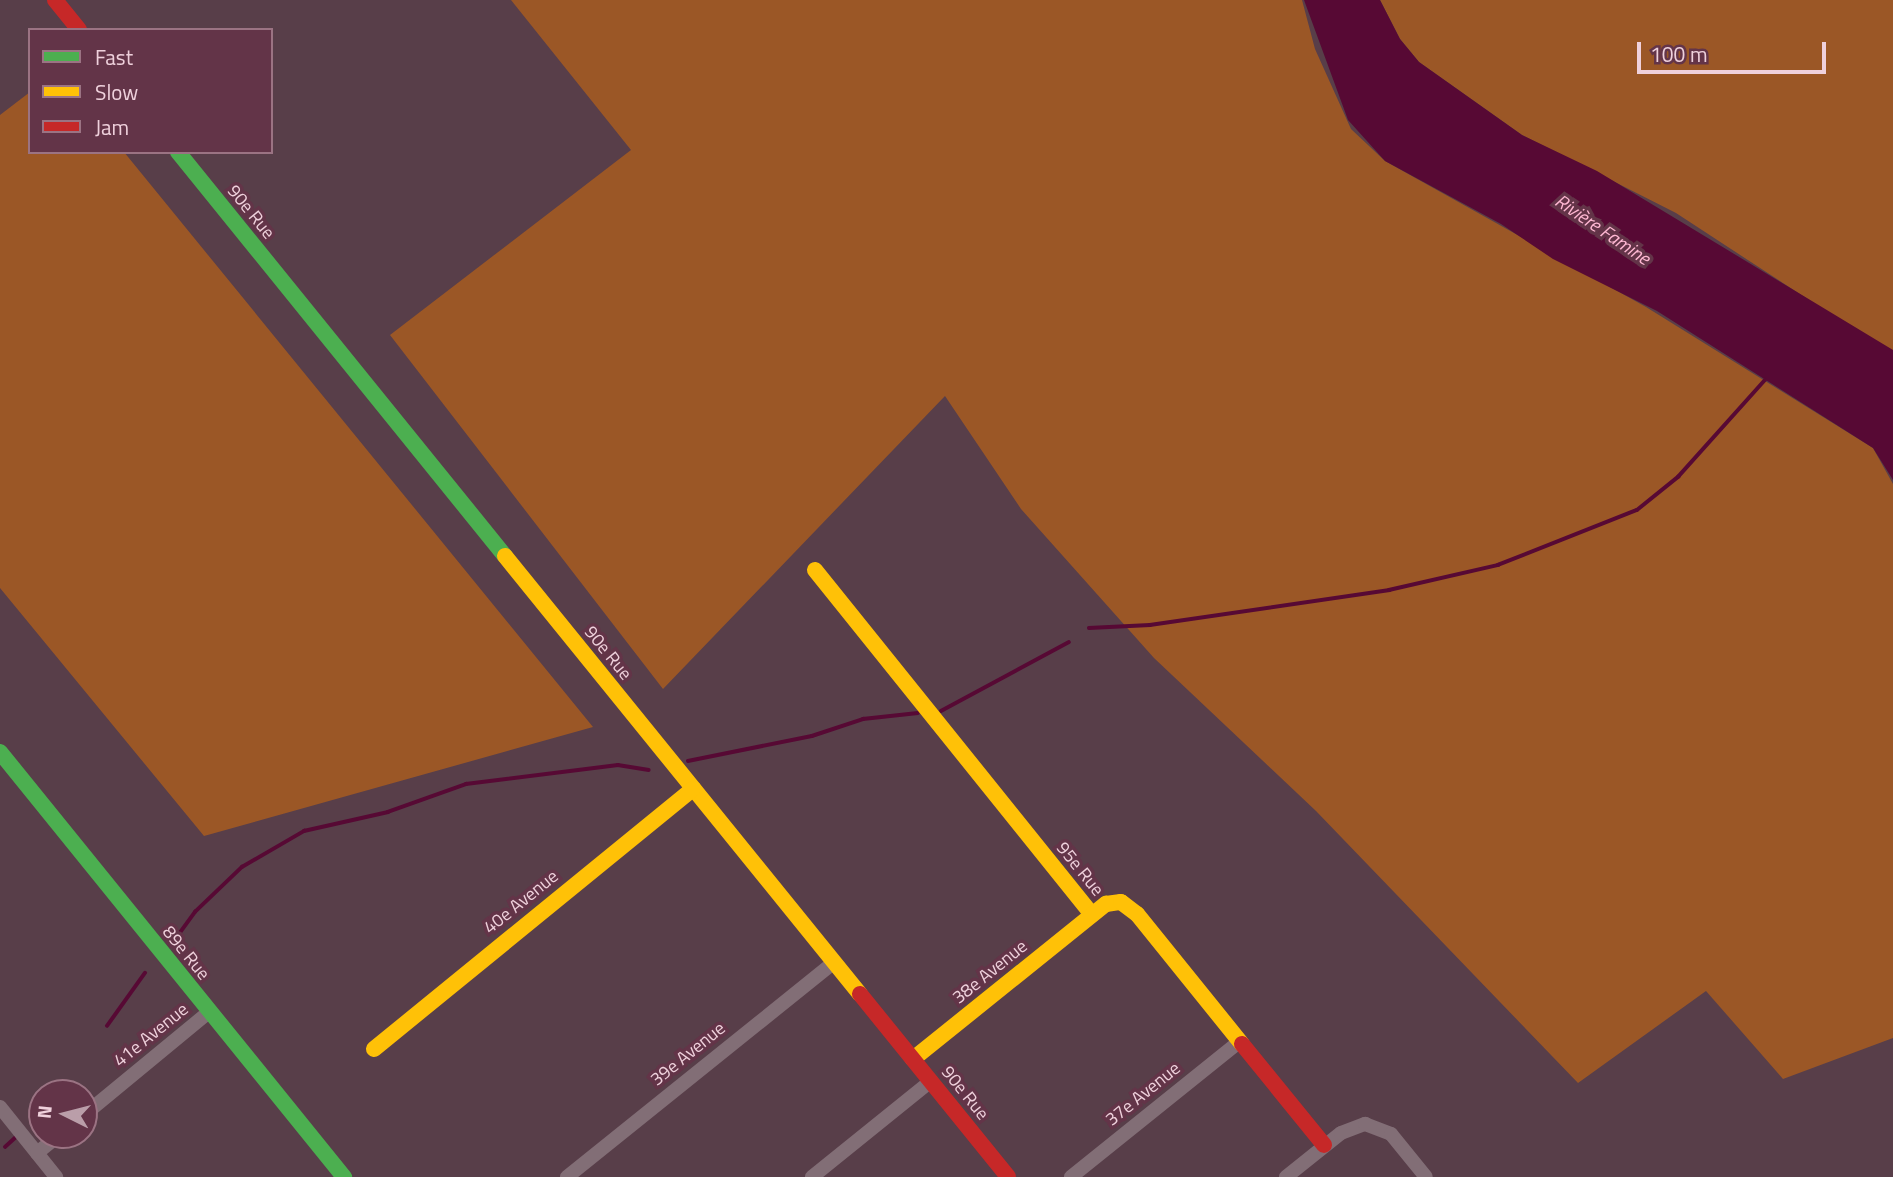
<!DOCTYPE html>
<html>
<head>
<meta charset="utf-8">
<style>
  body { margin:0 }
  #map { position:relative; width:1893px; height:1177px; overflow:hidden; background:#583e49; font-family:"Titillium Web",sans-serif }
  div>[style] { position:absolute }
  .forest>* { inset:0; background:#9b5726 }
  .water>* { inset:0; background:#570934 }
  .stream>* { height:3.5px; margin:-1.75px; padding:0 1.75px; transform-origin:1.75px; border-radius:1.75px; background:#570934 }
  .street>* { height:14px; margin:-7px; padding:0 7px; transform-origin:7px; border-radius:7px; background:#826e76 }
  .fast>* { height:16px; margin:-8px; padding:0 8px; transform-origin:8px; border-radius:8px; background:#4caf50 }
  .slow>* { height:16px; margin:-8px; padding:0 8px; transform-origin:8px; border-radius:8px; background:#ffc107 }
  .jam>* { height:16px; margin:-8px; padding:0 8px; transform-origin:8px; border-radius:8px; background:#c62828 }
  span { translate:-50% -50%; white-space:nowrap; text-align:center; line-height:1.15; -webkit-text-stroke:7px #633448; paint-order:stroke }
  .street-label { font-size:18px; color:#efd1dc }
  .water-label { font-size:19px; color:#feb7d2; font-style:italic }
  .legend { position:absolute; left:28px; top:28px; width:245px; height:126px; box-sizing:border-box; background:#633448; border:2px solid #9b7383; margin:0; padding:9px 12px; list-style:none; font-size:21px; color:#efd1dc }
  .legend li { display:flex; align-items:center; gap:14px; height:35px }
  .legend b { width:35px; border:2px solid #9b7383 }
  .north { position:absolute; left:28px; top:1079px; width:70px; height:70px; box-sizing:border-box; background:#633448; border:2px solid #9b7383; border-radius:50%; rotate:276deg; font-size:19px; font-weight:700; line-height:28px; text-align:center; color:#efd1dc }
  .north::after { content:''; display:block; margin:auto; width:24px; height:32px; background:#ba9ea9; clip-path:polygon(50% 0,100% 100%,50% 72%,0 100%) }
  .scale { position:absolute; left:1637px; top:42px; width:189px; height:32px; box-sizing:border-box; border:4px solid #efd1dc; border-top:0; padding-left:9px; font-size:21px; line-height:24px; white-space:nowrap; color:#efd1dc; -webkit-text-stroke:5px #633448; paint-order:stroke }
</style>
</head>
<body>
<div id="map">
  <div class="forest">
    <i style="clip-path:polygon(511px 0,1302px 0,1315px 49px,1351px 129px,1385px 161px,1646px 307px,1873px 448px,1893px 484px,1893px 1038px,1783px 1079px,1706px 991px,1578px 1083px,1316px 811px,1154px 658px,1021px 509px,945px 396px,663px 689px,390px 335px,631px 150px)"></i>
    <i style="clip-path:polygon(1380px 0,1893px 0,1893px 355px,1676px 213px,1522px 135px,1419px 62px,1400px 39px)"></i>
    <i style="clip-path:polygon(30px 92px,30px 152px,124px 152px,593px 727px,204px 836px,0 588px,0 115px)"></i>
  </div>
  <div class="water">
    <i style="clip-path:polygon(1304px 0,1380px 0,1400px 39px,1419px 62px,1522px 135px,1597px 171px,1893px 350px,1893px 480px,1873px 448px,1657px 311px,1553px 259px,1501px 224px,1385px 161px,1348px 120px)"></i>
  </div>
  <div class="stream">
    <i style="left:1089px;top:628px;width:61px;rotate:-2.8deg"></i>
    <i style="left:1150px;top:625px;width:242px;rotate:-8.3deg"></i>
    <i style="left:1389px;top:590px;width:112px;rotate:-12.9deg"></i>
    <i style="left:1498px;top:565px;width:149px;rotate:-21.6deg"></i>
    <i style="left:1637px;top:510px;width:53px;rotate:-38.8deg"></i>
    <i style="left:1678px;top:477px;width:130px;rotate:-48.1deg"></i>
    <i style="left:941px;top:711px;width:145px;rotate:-28.3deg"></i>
    <i style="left:688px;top:761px;width:126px;rotate:-11.4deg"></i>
    <i style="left:812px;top:736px;width:54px;rotate:-18.4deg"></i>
    <i style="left:863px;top:719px;width:55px;rotate:-6.2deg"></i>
    <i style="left:171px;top:945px;width:41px;rotate:-54deg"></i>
    <i style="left:195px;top:912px;width:65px;rotate:-43.8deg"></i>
    <i style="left:242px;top:867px;width:72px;rotate:-30.1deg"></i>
    <i style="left:304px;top:831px;width:86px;rotate:-12.7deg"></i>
    <i style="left:388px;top:812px;width:83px;rotate:-19.7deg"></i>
    <i style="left:466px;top:784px;width:153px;rotate:-7.1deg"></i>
    <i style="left:618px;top:765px;width:31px;rotate:9deg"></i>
    <i style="left:107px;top:1026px;width:65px;rotate:-54.4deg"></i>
    <i style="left:5px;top:1147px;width:15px;rotate:-42deg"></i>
  </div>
  <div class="street">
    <i style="left:0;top:1107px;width:90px;rotate:51.3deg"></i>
    <i style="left:84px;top:1115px;width:162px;rotate:-39.5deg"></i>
    <i style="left:37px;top:1153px;width:28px;rotate:-39deg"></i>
    <i style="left:567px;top:1177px;width:343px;rotate:-38.8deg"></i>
    <i style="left:812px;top:1177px;width:153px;rotate:-38.9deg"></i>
    <i style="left:1071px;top:1177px;width:217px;rotate:-38.8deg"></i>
    <i style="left:1286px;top:1177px;width:70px;rotate:-38.7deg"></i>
    <i style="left:1341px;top:1133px;width:26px;rotate:-21deg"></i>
    <i style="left:1365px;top:1124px;width:28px;rotate:21deg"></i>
    <i style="left:1391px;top:1134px;width:55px;rotate:50.9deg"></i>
  </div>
  <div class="fast">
    <i style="left:178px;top:152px;width:520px;rotate:51.01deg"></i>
    <i style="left:0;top:752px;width:547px;rotate:51.01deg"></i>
  </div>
  <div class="slow">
    <i style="left:505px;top:556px;width:564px;rotate:50.98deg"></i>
    <i style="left:815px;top:570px;width:442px;rotate:51.2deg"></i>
    <i style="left:374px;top:1049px;width:412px;rotate:-39.2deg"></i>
    <i style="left:913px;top:1059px;width:248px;rotate:-38.8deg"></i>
    <i style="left:1106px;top:904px;width:15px;rotate:-8deg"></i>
    <i style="left:1121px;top:902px;width:20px;rotate:37deg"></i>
    <i style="left:1137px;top:914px;width:167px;rotate:51.1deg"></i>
  </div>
  <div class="jam">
    <i style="left:55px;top:0;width:38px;rotate:51deg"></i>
    <i style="left:860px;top:994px;width:235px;rotate:51deg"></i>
    <i style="left:1242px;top:1044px;width:130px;rotate:50.9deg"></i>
  </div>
  <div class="street-label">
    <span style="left:251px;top:212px;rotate:51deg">90e Rue</span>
    <span style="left:608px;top:653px;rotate:51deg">90e Rue</span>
    <span style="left:1080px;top:869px;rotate:51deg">95e Rue</span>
    <span style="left:521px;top:902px;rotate:-39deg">40e Avenue</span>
    <span style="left:186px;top:953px;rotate:51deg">89e Rue</span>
    <span style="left:990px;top:972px;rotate:-39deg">38e Avenue</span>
    <span style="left:151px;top:1035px;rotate:-39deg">41e Avenue</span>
    <span style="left:688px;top:1054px;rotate:-39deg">39e Avenue</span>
    <span style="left:965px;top:1093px;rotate:51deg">90e Rue</span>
    <span style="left:1143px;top:1094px;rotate:-39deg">37e Avenue</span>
  </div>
  <div class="water-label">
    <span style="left:1603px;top:229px;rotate:34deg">Rivière Famine</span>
  </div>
  <ul class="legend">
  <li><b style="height:9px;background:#4caf50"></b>Fast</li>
  <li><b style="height:9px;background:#ffc107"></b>Slow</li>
  <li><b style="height:9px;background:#c62828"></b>Jam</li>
  </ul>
  <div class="north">N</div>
  <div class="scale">100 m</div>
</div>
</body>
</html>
